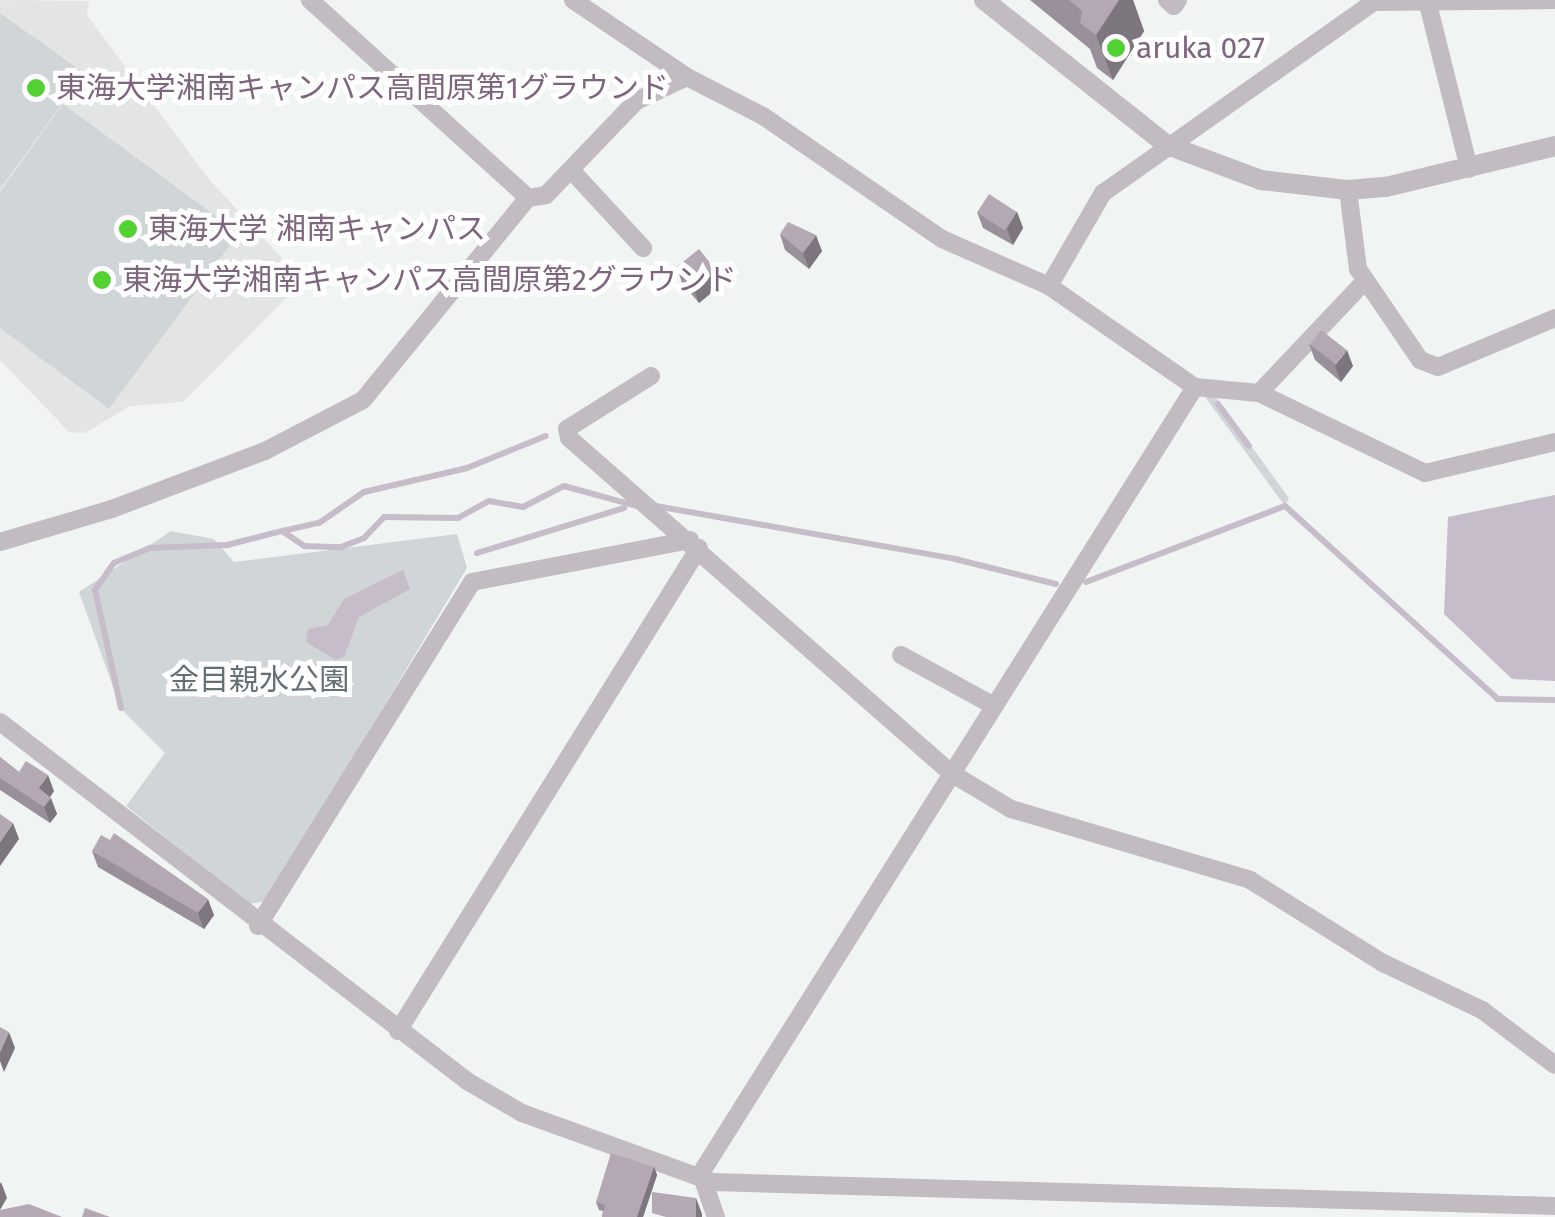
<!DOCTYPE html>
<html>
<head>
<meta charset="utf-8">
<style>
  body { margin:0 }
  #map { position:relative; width:1555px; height:1217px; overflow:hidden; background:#f0f4f2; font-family:"Fira Sans","Noto Sans JP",sans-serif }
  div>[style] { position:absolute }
  .built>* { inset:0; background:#e3e4e4 }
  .green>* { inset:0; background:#d0d6d8 }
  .water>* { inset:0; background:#c7bdca }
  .stream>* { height:6px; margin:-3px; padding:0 3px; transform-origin:3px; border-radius:3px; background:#c7bdca }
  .minor>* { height:18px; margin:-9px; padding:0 9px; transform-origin:9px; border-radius:9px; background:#c2bbc2 }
  .tertiary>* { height:20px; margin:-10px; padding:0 10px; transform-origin:10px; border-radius:10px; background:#c2bbc2 }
  .wall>* { inset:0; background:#9a909b }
  .shaded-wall>* { inset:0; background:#7d767e }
  .building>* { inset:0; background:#b3a8b4; transform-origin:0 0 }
  .dots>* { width:28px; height:28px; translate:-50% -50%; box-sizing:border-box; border:5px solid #fff; border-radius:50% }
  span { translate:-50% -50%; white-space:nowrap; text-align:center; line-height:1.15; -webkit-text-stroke:10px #fff; paint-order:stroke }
  .poi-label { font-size:30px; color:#7e657e }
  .left { translate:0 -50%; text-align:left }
  .park-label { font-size:30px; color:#646f76 }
</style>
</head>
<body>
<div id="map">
  <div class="built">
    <i style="clip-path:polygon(0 0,89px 1px,87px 15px,207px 177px,303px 281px,183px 402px,130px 406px,85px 433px,69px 432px,0 360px)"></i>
  </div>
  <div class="green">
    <i style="clip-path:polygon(0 13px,84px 73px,0 189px)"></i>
    <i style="clip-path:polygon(63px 104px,239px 233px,109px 409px,0 328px,0 192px)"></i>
    <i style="clip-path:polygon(1197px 386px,1209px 388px,1289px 498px,1285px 506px)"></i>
    <i style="clip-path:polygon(171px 531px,214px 539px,234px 562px,457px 534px,467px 568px,267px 901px,249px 904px,126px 806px,165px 753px,121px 709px,79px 592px)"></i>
  </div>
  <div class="water">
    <i style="clip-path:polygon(1555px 495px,1555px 681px,1512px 679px,1444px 614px,1448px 517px)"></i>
    <i style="clip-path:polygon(403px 570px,410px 589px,359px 617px,344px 657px,336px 660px,306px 642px,308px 629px,328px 625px,344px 599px)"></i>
  </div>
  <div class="stream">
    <i style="left:1218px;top:404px;width:52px;rotate:53.6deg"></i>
    <i style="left:650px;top:505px;width:310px;rotate:10deg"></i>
    <i style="left:955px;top:559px;width:104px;rotate:13.9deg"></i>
    <i style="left:283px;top:531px;width:37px;rotate:-13deg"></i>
    <i style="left:319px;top:523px;width:55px;rotate:-34.6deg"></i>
    <i style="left:364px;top:492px;width:106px;rotate:-13.1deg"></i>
    <i style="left:467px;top:468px;width:85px;rotate:-22.1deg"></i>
    <i style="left:477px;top:553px;width:154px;rotate:-17deg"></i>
    <i style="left:1086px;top:582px;width:213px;rotate:-20.9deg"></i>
    <i style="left:1285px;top:506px;width:287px;rotate:42.2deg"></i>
    <i style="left:1498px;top:699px;width:57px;rotate:1deg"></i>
    <i style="left:121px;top:708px;width:121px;rotate:-102.4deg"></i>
    <i style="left:95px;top:590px;width:33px;rotate:-55deg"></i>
    <i style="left:114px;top:563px;width:38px;rotate:-23deg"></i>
    <i style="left:149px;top:548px;width:78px;rotate:-2.2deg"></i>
    <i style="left:227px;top:545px;width:57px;rotate:-14.3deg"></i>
    <i style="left:282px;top:531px;width:27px;rotate:34deg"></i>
    <i style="left:304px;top:546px;width:37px;rotate:2deg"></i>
    <i style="left:341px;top:547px;width:25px;rotate:-21deg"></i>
    <i style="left:364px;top:538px;width:29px;rotate:-46deg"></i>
    <i style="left:384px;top:517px;width:74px;rotate:0.8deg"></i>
    <i style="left:458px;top:518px;width:35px;rotate:-29deg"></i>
    <i style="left:489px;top:501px;width:35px;rotate:10deg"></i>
    <i style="left:523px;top:507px;width:46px;rotate:-27.1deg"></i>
    <i style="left:564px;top:486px;width:76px;rotate:15.3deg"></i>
  </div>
  <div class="minor">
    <i style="left:310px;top:0;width:294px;rotate:42.2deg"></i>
    <i style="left:573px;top:0;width:138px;rotate:34deg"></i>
    <i style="left:1167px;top:0;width:9px;rotate:41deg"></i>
    <i style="left:1174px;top:6px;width:7px;rotate:-56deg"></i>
    <i style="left:1427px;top:0;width:174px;rotate:76deg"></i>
    <i style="left:572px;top:171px;width:105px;rotate:47.3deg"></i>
    <i style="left:1348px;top:190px;width:80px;rotate:82.8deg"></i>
    <i style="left:1358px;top:269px;width:110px;rotate:55.7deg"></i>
    <i style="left:1420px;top:360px;width:19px;rotate:21deg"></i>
    <i style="left:1438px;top:367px;width:127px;rotate:-22.7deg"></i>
    <i style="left:1049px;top:286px;width:108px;rotate:-59.9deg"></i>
    <i style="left:1103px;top:193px;width:332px;rotate:-35.2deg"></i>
    <i style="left:1374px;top:2px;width:181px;rotate:-0.6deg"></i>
    <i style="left:651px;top:376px;width:99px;rotate:147.8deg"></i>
    <i style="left:567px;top:429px;width:9px;rotate:77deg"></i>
    <i style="left:569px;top:438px;width:508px;rotate:41.25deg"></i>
    <i style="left:951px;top:773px;width:70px;rotate:31deg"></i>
    <i style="left:1011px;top:809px;width:249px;rotate:16.5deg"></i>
    <i style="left:1250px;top:880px;width:157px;rotate:32deg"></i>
    <i style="left:1383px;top:963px;width:110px;rotate:25.4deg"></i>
    <i style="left:1482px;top:1010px;width:91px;rotate:37deg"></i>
    <i style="left:1259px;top:393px;width:154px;rotate:-46.6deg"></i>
    <i style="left:0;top:542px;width:117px;rotate:-16.4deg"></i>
    <i style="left:112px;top:509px;width:164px;rotate:-20.8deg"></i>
    <i style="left:265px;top:451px;width:110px;rotate:-27.5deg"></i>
    <i style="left:363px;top:400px;width:261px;rotate:-50.8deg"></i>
    <i style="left:528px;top:198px;width:18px;rotate:-9deg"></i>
    <i style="left:546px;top:195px;width:130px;rotate:-46.2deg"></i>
    <i style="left:636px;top:101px;width:56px;rotate:-25.2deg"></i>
    <i style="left:687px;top:77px;width:85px;rotate:27.2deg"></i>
    <i style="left:763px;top:116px;width:217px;rotate:34.5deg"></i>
    <i style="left:942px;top:239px;width:117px;rotate:23.7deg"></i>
    <i style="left:1049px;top:286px;width:178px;rotate:34.7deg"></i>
    <i style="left:1195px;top:387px;width:64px;rotate:5.4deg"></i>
    <i style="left:1259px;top:393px;width:184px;rotate:25.7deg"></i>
    <i style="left:1425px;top:473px;width:134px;rotate:-13.4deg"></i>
    <i style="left:901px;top:655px;width:106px;rotate:28.7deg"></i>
    <i style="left:0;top:722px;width:589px;rotate:37.55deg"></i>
    <i style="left:467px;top:1081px;width:64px;rotate:30.2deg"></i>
    <i style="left:522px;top:1113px;width:203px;rotate:19.9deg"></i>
    <i style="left:713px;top:1182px;width:842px;rotate:1.63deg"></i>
    <i style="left:258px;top:926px;width:405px;rotate:-58.1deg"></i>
    <i style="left:472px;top:582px;width:222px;rotate:-10.9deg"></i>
    <i style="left:398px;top:1031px;width:569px;rotate:-58.07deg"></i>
    <i style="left:701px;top:1173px;width:928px;rotate:-57.85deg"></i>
    <i style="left:701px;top:1174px;width:46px;rotate:70.8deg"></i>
  </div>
  <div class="tertiary">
    <i style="left:984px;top:0;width:233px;rotate:38.4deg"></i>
    <i style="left:1167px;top:145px;width:100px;rotate:20.4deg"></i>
    <i style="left:1261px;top:180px;width:88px;rotate:6.6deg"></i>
    <i style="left:1348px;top:190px;width:38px;rotate:-5deg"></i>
    <i style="left:1386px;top:187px;width:174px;rotate:-13.6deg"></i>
  </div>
  <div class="wall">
    <i style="clip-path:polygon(1030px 0,1133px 0,1144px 31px,1113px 80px,1097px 68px,1090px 49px)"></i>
    <i style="clip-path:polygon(977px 212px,1017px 212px,1023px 228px,1013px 245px,983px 228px)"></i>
    <i style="clip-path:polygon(780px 234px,822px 251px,809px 269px,785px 250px)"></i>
    <i style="clip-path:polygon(677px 267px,721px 285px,699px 303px,682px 283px)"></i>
    <i style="clip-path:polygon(1309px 344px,1353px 366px,1341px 382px,1315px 360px)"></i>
    <i style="clip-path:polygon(0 757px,19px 772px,54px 791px,50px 797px,57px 814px,50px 823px,0 790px)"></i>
    <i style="clip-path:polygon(92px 851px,214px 915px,204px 929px,98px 867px)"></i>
    <i style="clip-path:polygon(654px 1167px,657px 1175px,643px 1217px,602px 1217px,603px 1211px,599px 1210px,596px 1202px)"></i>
  </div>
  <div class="shaded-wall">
    <i style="clip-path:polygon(1119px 0,1133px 0,1144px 31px,1113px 80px,1096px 35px)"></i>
    <i style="clip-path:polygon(1017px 212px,1023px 228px,1013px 245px,1007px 229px)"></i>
    <i style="clip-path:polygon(816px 235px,822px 251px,809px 269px,803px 253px)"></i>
    <i style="clip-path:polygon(715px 269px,721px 285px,699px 303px,693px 287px)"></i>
    <i style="clip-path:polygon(1347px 350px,1353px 366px,1341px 382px,1335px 366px)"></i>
    <i style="clip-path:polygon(48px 775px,54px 791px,45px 804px,39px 788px)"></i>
    <i style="clip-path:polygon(51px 798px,57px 814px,50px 823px,44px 807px)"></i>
    <i style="clip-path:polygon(13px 823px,19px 839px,0 866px,0 842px)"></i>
    <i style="clip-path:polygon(208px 899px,214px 915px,204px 929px,198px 913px)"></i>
    <i style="clip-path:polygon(9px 1032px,15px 1048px,4px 1072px,0 1061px,0 1052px)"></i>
    <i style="clip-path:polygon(654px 1167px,657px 1175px,643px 1217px,637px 1217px)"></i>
    <i style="clip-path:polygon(1px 1182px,7px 1198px,0 1210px,0 1184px)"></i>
    <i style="clip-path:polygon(696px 1198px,702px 1214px,702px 1217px,696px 1217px)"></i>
  </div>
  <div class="building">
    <i style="clip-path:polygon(1069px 0,1119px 0,1096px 35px,1080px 23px,1082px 11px)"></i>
    <i style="left:989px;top:194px;width:33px;height:22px;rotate:33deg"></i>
    <i style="clip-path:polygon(788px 222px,816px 235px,803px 253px,780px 234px)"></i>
    <i style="left:699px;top:249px;width:26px;height:28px;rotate:51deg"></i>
    <i style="left:1321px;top:330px;width:33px;height:18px;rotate:38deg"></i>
    <i style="clip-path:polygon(0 757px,19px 772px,26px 761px,48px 775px,39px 788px,51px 798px,44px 807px,0 778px)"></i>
    <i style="clip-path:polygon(0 814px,13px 823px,0 842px)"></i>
    <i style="clip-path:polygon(114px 833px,208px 899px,198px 913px,92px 851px,101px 835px,110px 840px)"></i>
    <i style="clip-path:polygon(0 1027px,9px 1032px,0 1052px)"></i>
    <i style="clip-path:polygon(611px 1153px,654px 1167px,637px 1217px,602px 1217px,605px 1205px,596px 1202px)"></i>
    <i style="clip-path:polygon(652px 1192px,696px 1198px,696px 1217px,666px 1217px,652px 1213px)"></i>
    <i style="clip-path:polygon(29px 1204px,62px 1217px,0 1217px,0 1210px)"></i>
    <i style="clip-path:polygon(85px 1208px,110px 1217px,82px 1217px)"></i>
  </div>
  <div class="dots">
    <i style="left:1116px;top:48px;background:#52d133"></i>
    <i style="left:36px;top:88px;background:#52d133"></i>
    <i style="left:128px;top:229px;background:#52d133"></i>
    <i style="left:102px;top:280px;background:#52d133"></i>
  </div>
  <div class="poi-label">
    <span class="left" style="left:1136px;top:48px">aruka 027</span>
    <span class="left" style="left:56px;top:88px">東海大学湘南キャンパス高間原第1グラウンド</span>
    <span class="left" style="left:148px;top:229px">東海大学 湘南キャンパス</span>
    <span class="left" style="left:122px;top:280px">東海大学湘南キャンパス高間原第2グラウンド</span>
  </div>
  <div class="park-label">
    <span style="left:259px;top:680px">金目親水公園</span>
  </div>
</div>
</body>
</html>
